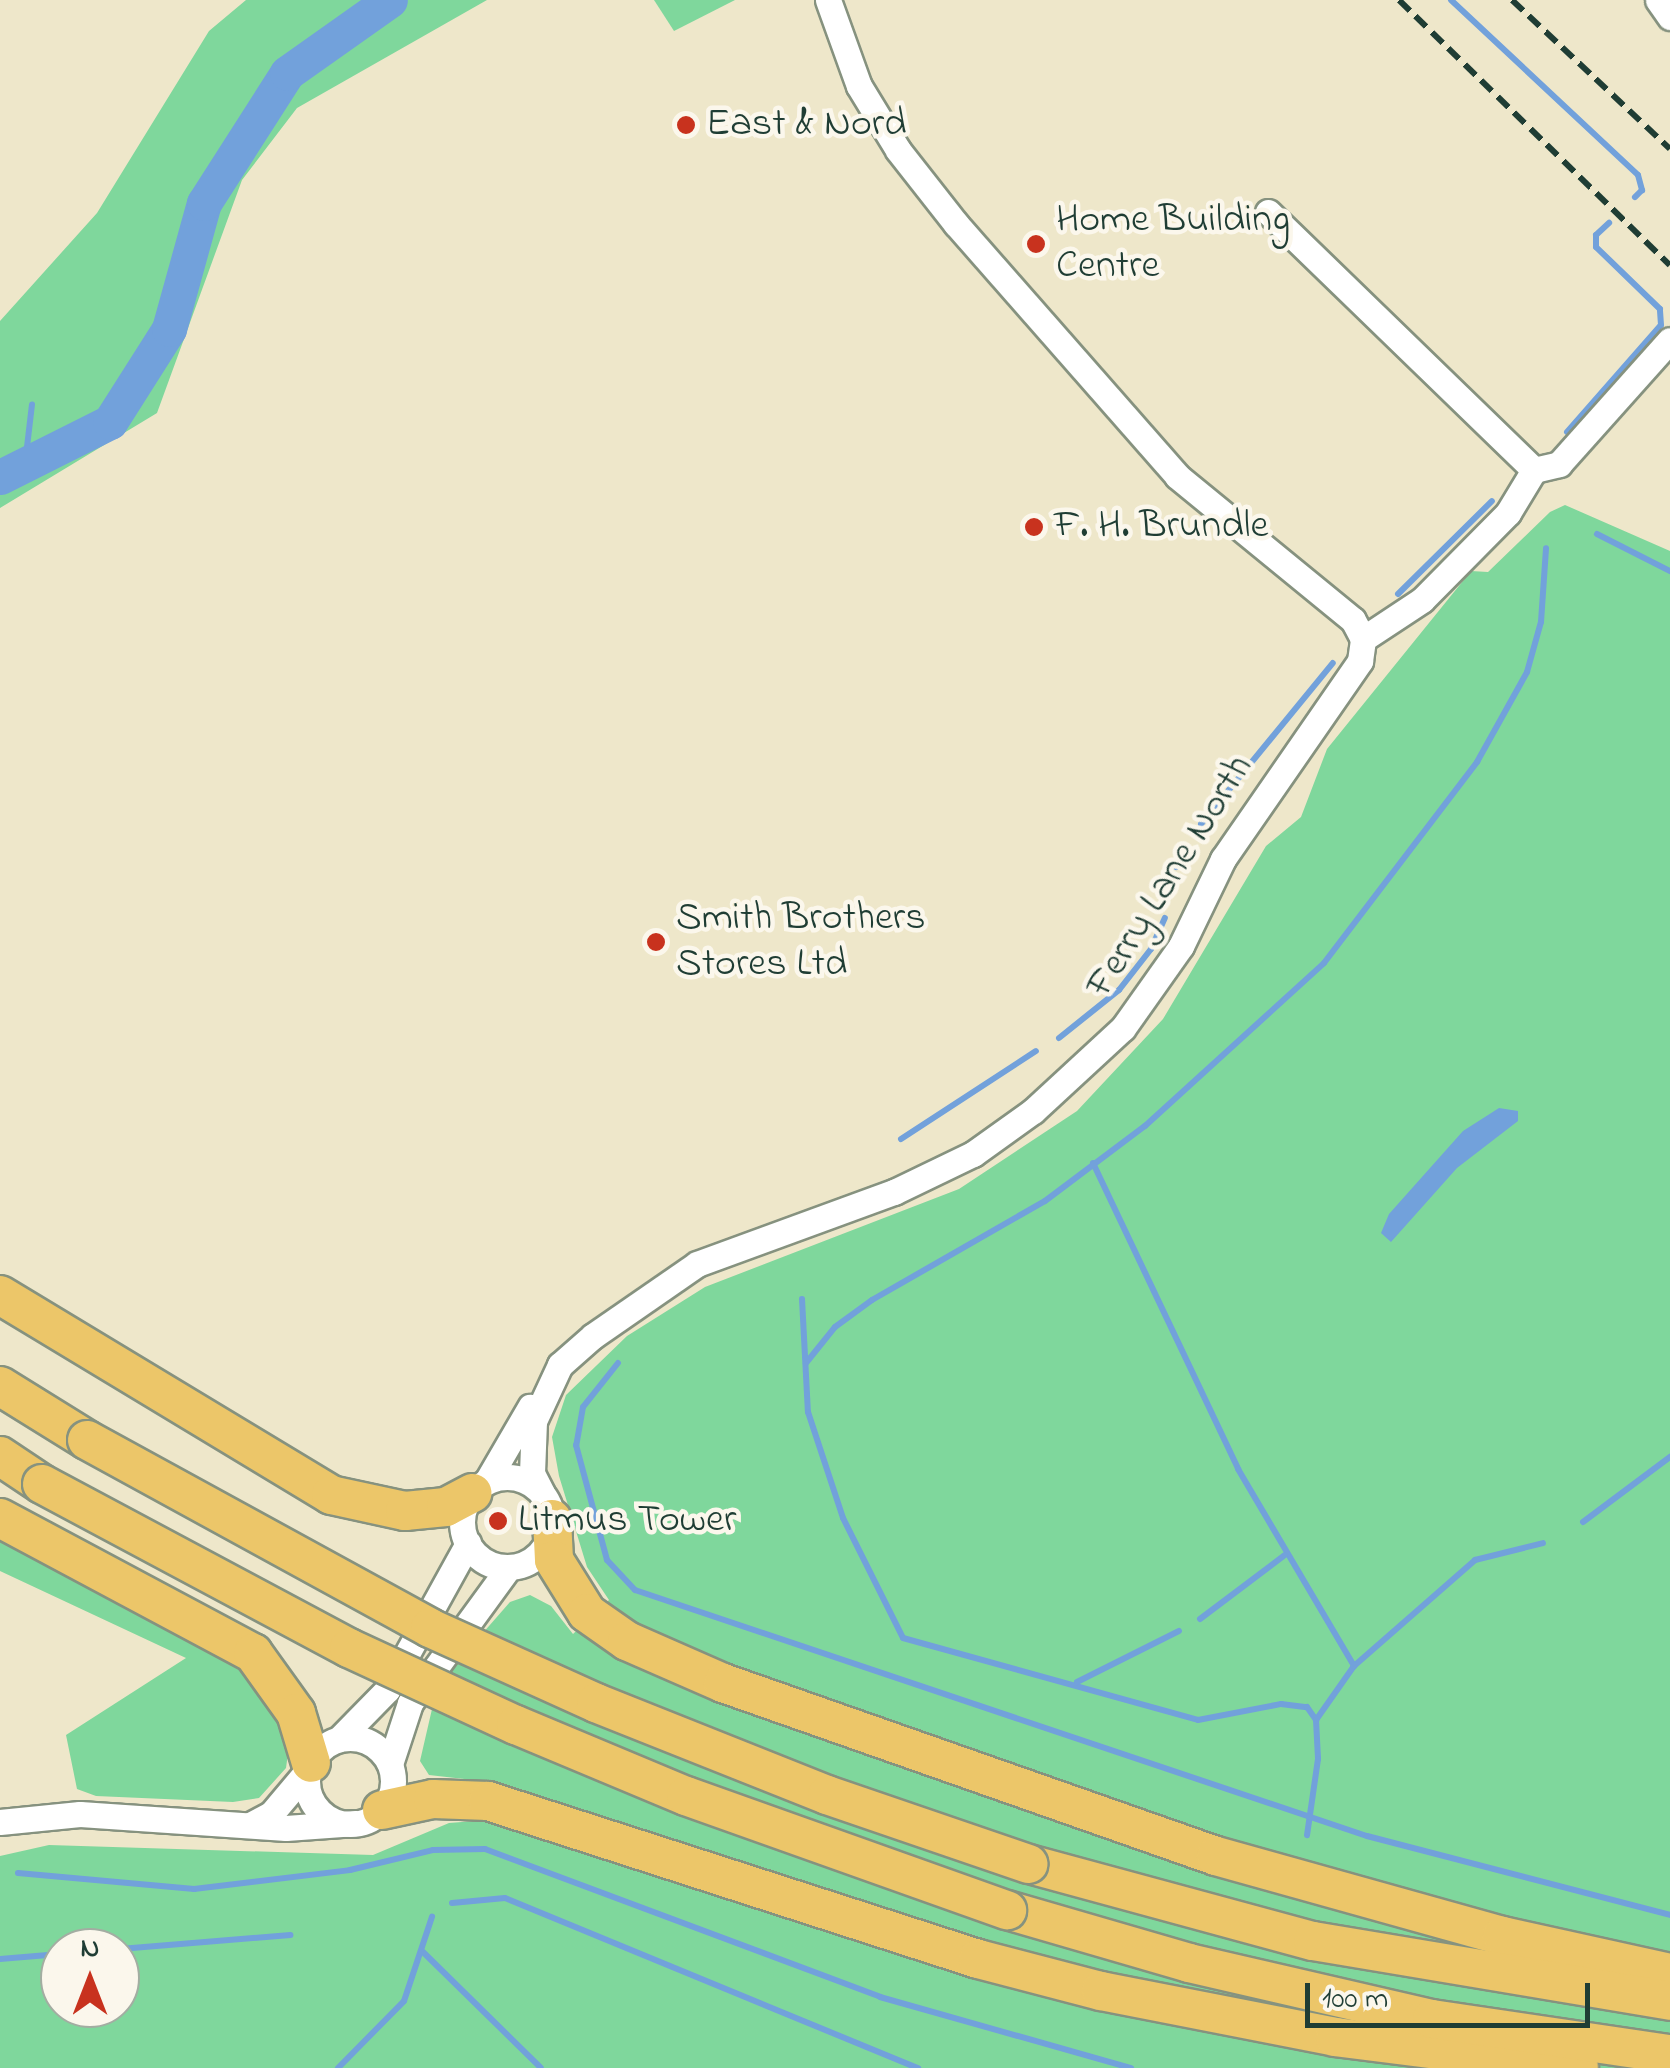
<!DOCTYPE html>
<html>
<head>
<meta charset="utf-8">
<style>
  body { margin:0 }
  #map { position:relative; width:1670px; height:2068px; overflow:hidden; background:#eee7ca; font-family:"Indie Flower",sans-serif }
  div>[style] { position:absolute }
  .green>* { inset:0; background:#7fd79c }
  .water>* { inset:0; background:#72a1db }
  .stream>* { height:6px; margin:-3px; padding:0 3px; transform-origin:3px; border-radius:3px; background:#72a1db }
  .river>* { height:35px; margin:-17.5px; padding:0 17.5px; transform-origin:17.5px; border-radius:17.5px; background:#72a1db }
  .roads { filter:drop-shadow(2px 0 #86927f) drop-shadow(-2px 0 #86927f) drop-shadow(0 2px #86927f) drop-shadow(0 -2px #86927f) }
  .minor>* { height:25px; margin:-12.5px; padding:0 12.5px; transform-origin:12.5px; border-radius:12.5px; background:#fff }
  .minor>.ring { margin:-12.5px; padding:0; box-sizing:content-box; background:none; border:25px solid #fff; border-radius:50% }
  .highway>* { height:38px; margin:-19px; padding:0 19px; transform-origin:19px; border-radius:19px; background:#ecc669 }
  .rail>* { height:6px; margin-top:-3px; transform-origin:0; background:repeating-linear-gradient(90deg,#1f3d34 0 15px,transparent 0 23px) }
  .bridges { filter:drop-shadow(2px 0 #86927f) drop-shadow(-2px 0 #86927f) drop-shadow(0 2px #86927f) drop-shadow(0 -2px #86927f) }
  .highway-bridge>* { height:38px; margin:-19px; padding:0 19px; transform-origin:19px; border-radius:19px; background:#ecc669 }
  .dots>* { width:28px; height:28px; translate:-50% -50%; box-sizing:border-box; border:5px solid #fbf7ec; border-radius:50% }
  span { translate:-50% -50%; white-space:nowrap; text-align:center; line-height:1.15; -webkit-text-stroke:9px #fbf7ec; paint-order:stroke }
  .poi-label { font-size:40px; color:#1f3d34 }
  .left { translate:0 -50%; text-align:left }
  .street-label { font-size:40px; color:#1f3d34 }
  .north { position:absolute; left:40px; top:1928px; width:100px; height:100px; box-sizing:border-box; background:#fbf7ec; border:2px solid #a3ada2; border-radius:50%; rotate:0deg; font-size:28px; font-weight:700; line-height:40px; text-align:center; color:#1f3d34 }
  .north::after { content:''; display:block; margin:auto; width:35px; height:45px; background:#c8321e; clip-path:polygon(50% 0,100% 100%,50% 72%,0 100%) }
  .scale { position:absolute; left:1305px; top:1983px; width:285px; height:45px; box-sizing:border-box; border:5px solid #1f3d34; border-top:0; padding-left:12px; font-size:30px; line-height:35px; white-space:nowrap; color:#1f3d34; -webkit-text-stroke:8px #fbf7ec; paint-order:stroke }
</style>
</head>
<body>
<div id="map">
  <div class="green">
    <i style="clip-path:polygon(246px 0,487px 0,297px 108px,242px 180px,157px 413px,0 508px,0 321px,97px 213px,209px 31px)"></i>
    <i style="clip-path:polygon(654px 0,735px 0,674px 31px)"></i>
    <i style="clip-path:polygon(evenodd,1565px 505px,1670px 551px,1670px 2068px,0 2068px,0 1856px,49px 1845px,373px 1855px,449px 1823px,475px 1821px,482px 1781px,429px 1775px,420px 1761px,432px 1709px,454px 1666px,510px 1602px,530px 1595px,551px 1606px,573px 1634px,609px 1600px,587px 1567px,559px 1476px,552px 1437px,566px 1395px,627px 1336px,705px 1287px,959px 1189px,1077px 1111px,1163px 1019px,1266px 846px,1301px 817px,1327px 749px,1471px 571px,1488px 572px,1550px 512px,1565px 505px,60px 1948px,120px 1948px,120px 2008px,60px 2008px,60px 1948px)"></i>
    <i style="clip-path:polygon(0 1541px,234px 1662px,279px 1708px,290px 1739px,286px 1768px,259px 1798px,233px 1802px,96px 1796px,77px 1789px,66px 1735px,186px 1658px,0 1571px)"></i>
  </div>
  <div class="water">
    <i style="clip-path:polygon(1499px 1108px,1518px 1111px,1518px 1121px,1457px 1168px,1391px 1242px,1381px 1233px,1389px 1214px,1463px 1131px)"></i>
  </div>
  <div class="stream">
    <i style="left:1451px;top:0;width:256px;rotate:43.1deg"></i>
    <i style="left:1638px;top:175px;width:16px;rotate:75deg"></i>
    <i style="left:1642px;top:190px;width:10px;rotate:135deg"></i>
    <i style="left:1567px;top:432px;width:142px;rotate:-48.7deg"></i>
    <i style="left:1661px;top:325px;width:16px;rotate:-94deg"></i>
    <i style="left:1660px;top:309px;width:89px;rotate:-135.9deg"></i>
    <i style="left:1596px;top:247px;width:12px;rotate:-90deg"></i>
    <i style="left:1596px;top:235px;width:18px;rotate:-43deg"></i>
    <i style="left:25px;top:464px;width:60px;rotate:-83.3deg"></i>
    <i style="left:1597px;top:534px;width:82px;rotate:26.9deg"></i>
    <i style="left:1398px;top:594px;width:132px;rotate:-44.7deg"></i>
    <i style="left:1201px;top:824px;width:208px;rotate:-50.7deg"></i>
    <i style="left:1176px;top:867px;width:17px;rotate:-62deg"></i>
    <i style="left:1059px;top:1038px;width:77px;rotate:-38.7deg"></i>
    <i style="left:1119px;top:990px;width:52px;rotate:-52deg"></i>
    <i style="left:1151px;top:949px;width:34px;rotate:-66deg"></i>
    <i style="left:901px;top:1139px;width:161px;rotate:-33.1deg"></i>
    <i style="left:1093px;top:1163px;width:339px;rotate:64.6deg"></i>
    <i style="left:1238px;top:1469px;width:229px;rotate:59.5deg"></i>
    <i style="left:802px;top:1299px;width:113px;rotate:87deg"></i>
    <i style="left:808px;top:1412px;width:112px;rotate:71.7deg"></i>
    <i style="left:843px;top:1518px;width:134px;rotate:63.4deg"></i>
    <i style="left:903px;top:1638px;width:306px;rotate:15.5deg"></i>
    <i style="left:1198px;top:1720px;width:85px;rotate:-10.9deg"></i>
    <i style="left:1281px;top:1704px;width:26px;rotate:7deg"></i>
    <i style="left:1307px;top:1707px;width:16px;rotate:55deg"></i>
    <i style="left:1316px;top:1720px;width:39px;rotate:87deg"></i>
    <i style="left:1318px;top:1759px;width:77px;rotate:98.2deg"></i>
    <i style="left:618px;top:1363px;width:56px;rotate:128.5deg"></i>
    <i style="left:583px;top:1407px;width:39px;rotate:100deg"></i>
    <i style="left:576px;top:1445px;width:119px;rotate:74.9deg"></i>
    <i style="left:607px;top:1560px;width:41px;rotate:47deg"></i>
    <i style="left:635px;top:1590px;width:772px;rotate:18.58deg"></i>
    <i style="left:1367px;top:1836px;width:313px;rotate:14.6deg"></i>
    <i style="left:806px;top:1363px;width:46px;rotate:-51.1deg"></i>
    <i style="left:835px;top:1327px;width:46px;rotate:-36.1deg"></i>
    <i style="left:872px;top:1300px;width:199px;rotate:-29.8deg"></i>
    <i style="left:1045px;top:1201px;width:125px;rotate:-36.9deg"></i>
    <i style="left:1145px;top:1126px;width:242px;rotate:-42.3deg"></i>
    <i style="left:1324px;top:963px;width:253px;rotate:-52.7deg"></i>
    <i style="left:1477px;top:762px;width:103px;rotate:-60.9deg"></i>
    <i style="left:1527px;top:672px;width:52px;rotate:-74.4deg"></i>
    <i style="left:1541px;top:622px;width:74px;rotate:-86.1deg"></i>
    <i style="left:1583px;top:1522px;width:109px;rotate:-36.8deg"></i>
    <i style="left:1200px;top:1619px;width:106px;rotate:-37deg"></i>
    <i style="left:1077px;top:1682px;width:114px;rotate:-26.6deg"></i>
    <i style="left:1316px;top:1720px;width:66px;rotate:-54.9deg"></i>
    <i style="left:1354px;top:1666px;width:161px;rotate:-41.2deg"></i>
    <i style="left:1475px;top:1560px;width:70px;rotate:-14deg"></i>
    <i style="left:18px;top:1873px;width:177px;rotate:5.2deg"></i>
    <i style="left:194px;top:1889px;width:157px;rotate:-6.9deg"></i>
    <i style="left:350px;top:1870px;width:85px;rotate:-13.5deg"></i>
    <i style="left:433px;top:1850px;width:52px;rotate:-1.1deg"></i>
    <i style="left:485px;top:1849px;width:422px;rotate:20.5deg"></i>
    <i style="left:880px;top:1997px;width:261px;rotate:15.8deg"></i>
    <i style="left:452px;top:1903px;width:53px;rotate:-5.4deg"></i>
    <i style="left:505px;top:1898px;width:447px;rotate:22.4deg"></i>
    <i style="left:120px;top:1949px;width:171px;rotate:-4.7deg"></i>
    <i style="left:423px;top:1952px;width:165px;rotate:44.5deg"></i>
    <i style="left:0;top:1959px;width:60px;rotate:-4.8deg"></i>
    <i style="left:338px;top:2068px;width:94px;rotate:-45.4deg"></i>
    <i style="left:404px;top:2001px;width:89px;rotate:-71.6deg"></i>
  </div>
  <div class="river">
    <i style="left:0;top:477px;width:123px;rotate:-26.6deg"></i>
    <i style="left:110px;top:422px;width:110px;rotate:-57.6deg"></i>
    <i style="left:169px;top:329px;width:131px;rotate:-74.5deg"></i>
    <i style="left:204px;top:203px;width:154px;rotate:-57.4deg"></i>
    <i style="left:287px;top:73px;width:126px;rotate:-35.3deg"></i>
  </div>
  <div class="roads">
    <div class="minor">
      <i style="left:828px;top:0;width:91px;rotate:70.2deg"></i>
      <i style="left:859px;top:86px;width:75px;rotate:58.6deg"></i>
      <i style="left:898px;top:150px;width:94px;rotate:51.9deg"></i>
      <i style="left:956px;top:224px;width:335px;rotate:48.7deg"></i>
      <i style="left:1177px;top:476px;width:227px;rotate:39.3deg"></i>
      <i style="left:1353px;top:620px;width:21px;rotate:62deg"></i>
      <i style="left:1658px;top:0;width:21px;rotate:55deg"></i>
      <i style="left:1268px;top:212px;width:371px;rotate:44.1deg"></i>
      <i style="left:1534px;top:470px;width:50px;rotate:121.2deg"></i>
      <i style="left:1508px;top:513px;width:122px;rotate:134.7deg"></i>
      <i style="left:1422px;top:600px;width:71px;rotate:146.5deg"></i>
      <i style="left:1534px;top:470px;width:26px;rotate:-13deg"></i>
      <i style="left:1559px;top:464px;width:166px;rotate:-48.2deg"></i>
      <i class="ring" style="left:462px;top:1477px;width:65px;height:65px"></i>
      <i style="left:487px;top:1481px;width:86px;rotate:-59.8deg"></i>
      <i style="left:542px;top:1493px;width:22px;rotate:-117deg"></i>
      <i style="left:532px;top:1473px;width:52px;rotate:-87.8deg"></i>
      <i style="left:534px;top:1421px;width:62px;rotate:-65.1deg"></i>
      <i style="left:560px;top:1365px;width:44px;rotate:-41.3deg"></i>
      <i style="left:593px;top:1336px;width:126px;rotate:-34.7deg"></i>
      <i style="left:697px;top:1264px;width:210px;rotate:-20.1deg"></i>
      <i style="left:894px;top:1192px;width:88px;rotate:-25.7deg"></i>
      <i style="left:973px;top:1154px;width:74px;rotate:-35.6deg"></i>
      <i style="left:1033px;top:1111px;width:122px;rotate:-42.7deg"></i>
      <i style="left:1123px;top:1028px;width:100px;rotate:-54.7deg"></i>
      <i style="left:1181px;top:946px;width:97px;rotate:-64.2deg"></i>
      <i style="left:1223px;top:859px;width:241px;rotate:-55.3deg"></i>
      <i style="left:1360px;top:661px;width:22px;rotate:-82deg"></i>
      <i class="ring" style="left:307px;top:1738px;width:61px;height:61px"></i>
      <i style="left:339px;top:1739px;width:69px;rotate:-45.6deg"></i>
      <i style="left:387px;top:1690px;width:168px;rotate:-61.1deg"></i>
      <i style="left:390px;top:1764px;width:64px;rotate:-71.8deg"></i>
      <i style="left:410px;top:1703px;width:168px;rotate:-53.9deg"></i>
      <i style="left:0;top:1822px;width:80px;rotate:-5.7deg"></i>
      <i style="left:80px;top:1814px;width:206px;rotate:3.9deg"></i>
      <i style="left:286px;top:1828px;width:70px;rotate:-4.1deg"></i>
      <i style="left:250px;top:1825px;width:24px;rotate:-28deg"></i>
      <i style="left:271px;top:1814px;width:59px;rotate:-49.8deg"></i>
    </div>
    <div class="highway">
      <i style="left:0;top:1295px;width:387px;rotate:31.1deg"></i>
      <i style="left:331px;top:1495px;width:76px;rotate:12.2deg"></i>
      <i style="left:405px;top:1511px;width:41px;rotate:-5.6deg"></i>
      <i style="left:446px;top:1507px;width:30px;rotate:-28deg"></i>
      <i style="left:0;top:1386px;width:102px;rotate:31.8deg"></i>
      <i style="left:0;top:1456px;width:50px;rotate:33.7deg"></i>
      <i style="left:0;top:1518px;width:287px;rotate:28.1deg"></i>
      <i style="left:253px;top:1653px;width:74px;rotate:54.4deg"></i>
      <i style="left:296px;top:1713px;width:52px;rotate:73.3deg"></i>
      <i style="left:552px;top:1519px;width:41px;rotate:87.2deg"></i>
      <i style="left:554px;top:1560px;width:62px;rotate:58.1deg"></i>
      <i style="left:587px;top:1613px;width:49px;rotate:35deg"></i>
      <i style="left:627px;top:1641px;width:105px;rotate:23.6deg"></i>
      <i style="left:723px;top:1683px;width:522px;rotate:19.34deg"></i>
      <i style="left:1216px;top:1856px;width:297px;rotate:15.6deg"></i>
      <i style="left:1502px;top:1936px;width:172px;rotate:12.4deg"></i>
      <i style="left:382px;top:1810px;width:52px;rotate:-12.2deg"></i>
      <i style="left:433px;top:1799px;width:55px;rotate:2.1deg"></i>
      <i style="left:488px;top:1801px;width:515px;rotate:17.87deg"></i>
      <i style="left:978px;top:1959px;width:127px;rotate:14.6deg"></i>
      <i style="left:1101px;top:1991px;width:238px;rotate:11.1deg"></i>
      <i style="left:1335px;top:2037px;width:246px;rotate:7.2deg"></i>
      <i style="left:1029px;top:1864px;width:294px;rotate:15.2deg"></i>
      <i style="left:1313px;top:1941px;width:362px;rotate:9.5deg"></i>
      <i style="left:1007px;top:1910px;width:190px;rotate:16.2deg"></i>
      <i style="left:1189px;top:1963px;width:249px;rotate:13deg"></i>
      <i style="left:1432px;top:2019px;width:241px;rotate:8.4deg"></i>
    </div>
  </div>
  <div class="rail">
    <i style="left:1399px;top:0;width:379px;rotate:44.4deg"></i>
    <i style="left:1512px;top:0;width:217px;rotate:43.3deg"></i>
  </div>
  <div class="bridges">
    <div class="highway-bridge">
      <i style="left:87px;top:1440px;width:391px;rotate:28.7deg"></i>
      <i style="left:430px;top:1628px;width:182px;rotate:24.3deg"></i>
      <i style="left:596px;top:1703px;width:249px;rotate:21.7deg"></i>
      <i style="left:827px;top:1795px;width:213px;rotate:18.9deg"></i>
      <i style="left:42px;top:1484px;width:348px;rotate:28.1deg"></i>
      <i style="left:349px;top:1648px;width:184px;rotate:24.8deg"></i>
      <i style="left:516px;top:1725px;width:184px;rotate:22.7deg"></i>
      <i style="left:686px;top:1796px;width:341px;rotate:19.6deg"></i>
    </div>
  </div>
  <div class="dots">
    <i style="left:686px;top:125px;background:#c8321e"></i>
    <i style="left:1036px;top:244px;background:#c8321e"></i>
    <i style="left:1034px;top:527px;background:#c8321e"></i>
    <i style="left:656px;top:942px;background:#c8321e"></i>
    <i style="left:498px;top:1521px;background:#c8321e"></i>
  </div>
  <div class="poi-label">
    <span class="left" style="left:706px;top:125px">East &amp; Nord</span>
    <span class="left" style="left:1056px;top:244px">Home Building<br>Centre</span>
    <span class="left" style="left:1054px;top:527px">F. H. Brundle</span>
    <span class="left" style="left:676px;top:942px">Smith Brothers<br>Stores Ltd</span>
    <span class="left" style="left:518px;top:1521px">Litmus Tower</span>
  </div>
  <div class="street-label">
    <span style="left:1171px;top:877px;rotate:-58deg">Ferry Lane North</span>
  </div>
  <div class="north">N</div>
  <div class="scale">100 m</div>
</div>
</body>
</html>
